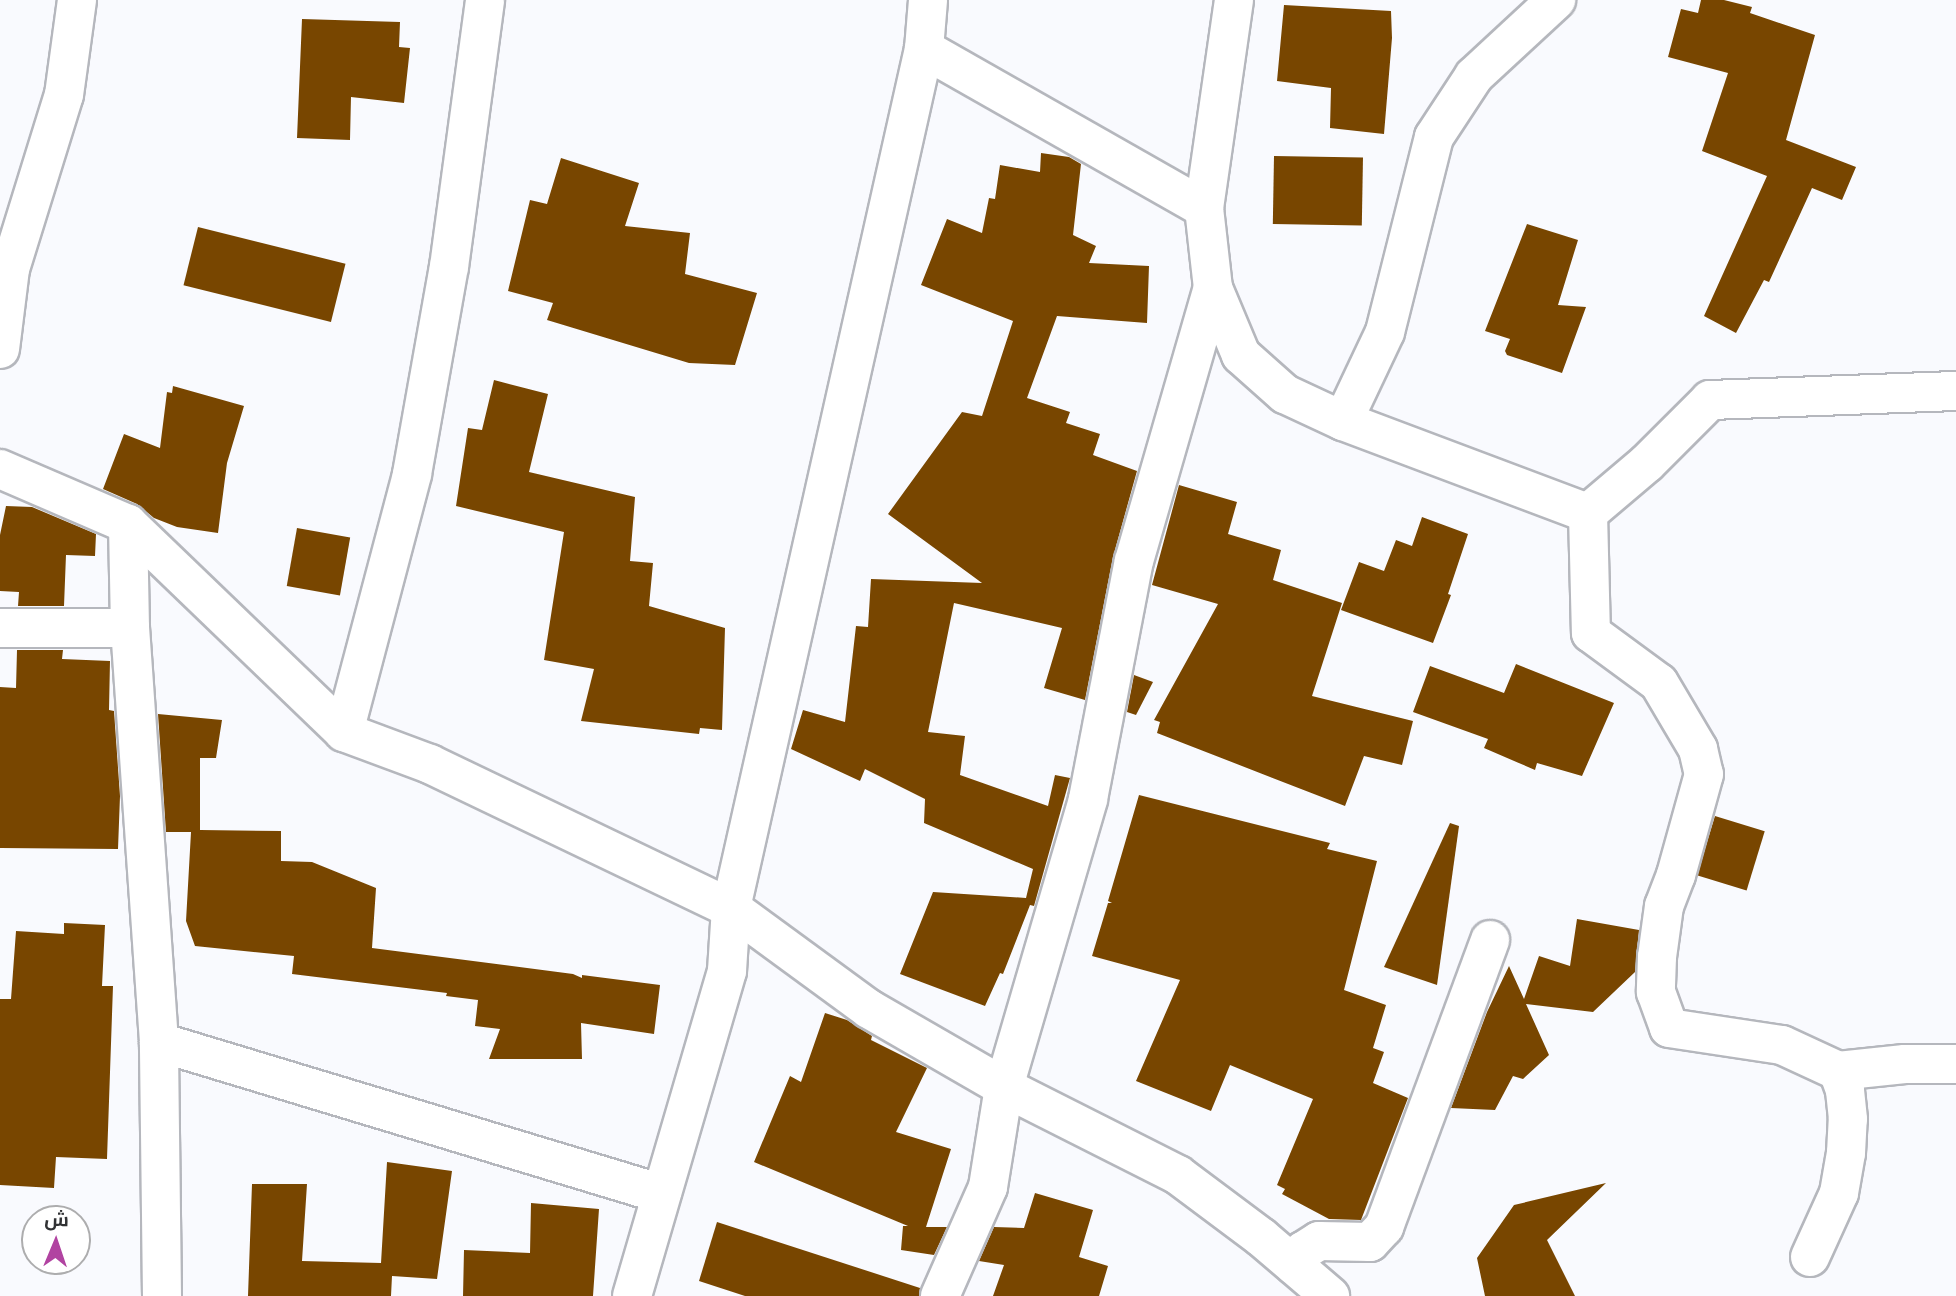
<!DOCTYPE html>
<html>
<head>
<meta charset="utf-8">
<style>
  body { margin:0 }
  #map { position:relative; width:1956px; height:1296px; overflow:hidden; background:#f9fafe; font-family:"Alegreya Sans",Cairo,sans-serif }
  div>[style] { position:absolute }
  .building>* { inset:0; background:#784600; transform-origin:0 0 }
  .roads { filter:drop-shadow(2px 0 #b5b7bd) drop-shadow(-2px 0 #b5b7bd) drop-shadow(0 2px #b5b7bd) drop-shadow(0 -2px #b5b7bd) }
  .minor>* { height:38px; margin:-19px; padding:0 19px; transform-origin:19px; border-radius:19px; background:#fff }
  span { translate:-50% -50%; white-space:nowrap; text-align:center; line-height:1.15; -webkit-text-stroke:7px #fff; paint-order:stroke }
  .north { position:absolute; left:21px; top:1205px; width:70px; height:70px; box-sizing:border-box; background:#fff; border:2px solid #adadae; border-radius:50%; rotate:2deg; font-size:19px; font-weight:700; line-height:28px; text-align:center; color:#313234 }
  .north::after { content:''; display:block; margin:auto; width:24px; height:32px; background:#b143a1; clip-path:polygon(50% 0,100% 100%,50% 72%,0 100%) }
</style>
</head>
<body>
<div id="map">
  <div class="building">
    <i style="clip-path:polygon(1701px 0,1724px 0,1752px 7px,1750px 13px,1815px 35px,1786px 140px,1856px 167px,1842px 200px,1812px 188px,1769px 282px,1764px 280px,1736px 333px,1704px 316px,1767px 176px,1702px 151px,1728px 73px,1668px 57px,1681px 9px,1698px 13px)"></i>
    <i style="clip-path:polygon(1284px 5px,1391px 11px,1392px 38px,1384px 134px,1330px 128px,1331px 88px,1277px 81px)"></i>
    <i style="clip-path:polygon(302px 19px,400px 22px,399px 47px,410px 48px,404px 103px,351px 97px,350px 140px,297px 138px)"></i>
    <i style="clip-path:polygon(1041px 153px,1069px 157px,1081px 164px,1073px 235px,1096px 246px,1089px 263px,1149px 266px,1147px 323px,1057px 316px,1027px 398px,1070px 412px,1066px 423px,1100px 434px,1093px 455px,1137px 471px,1113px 557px,1085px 700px,1044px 688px,1062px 628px,954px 603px,928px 732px,965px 736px,960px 775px,1048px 806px,1055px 775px,1070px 778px,1034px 906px,1030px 905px,1003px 974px,1000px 973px,985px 1006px,900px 974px,933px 892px,1026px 898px,1033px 869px,924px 823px,925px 799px,865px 769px,860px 781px,791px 749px,803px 710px,845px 722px,856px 626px,868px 627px,871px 579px,982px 583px,888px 514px,962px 412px,982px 416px,1013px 321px,921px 285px,947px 219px,982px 233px,989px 198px,995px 199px,1000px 165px,1040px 172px)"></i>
    <i style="left:1274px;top:156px;width:89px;height:68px;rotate:1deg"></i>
    <i style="clip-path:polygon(561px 158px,639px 183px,625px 226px,690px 233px,685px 274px,757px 293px,735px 365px,689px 363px,547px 320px,553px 303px,508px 291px,530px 200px,547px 204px)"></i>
    <i style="clip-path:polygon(1527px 224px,1578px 240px,1558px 305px,1586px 307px,1562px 373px,1507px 355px,1505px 351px,1510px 339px,1485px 331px)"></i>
    <i style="left:198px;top:227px;width:152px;height:60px;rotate:14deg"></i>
    <i style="clip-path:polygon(494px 380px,548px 394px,529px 472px,635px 497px,630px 561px,653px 563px,649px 606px,725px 628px,722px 730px,700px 728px,699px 734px,581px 721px,594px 669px,544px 660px,564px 532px,456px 506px,468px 428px,482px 430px)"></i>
    <i style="clip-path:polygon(173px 386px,244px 406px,227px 463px,218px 533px,177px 527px,154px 518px,137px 504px,103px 489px,124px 434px,160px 448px,167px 392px,172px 393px)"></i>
    <i style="clip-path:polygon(1179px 485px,1237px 502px,1228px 534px,1281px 550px,1273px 580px,1342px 603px,1312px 696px,1413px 721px,1402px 765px,1364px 756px,1345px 806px,1157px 733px,1160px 722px,1154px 720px,1218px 604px,1152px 585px)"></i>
    <i style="clip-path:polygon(6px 506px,32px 507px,96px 534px,95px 556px,66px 555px,64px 606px,18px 606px,19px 592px,0 591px,0 535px)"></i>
    <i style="clip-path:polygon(1422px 517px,1468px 534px,1448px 594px,1451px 595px,1433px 643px,1341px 610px,1359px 562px,1384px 571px,1396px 540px,1412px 546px)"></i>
    <i style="left:297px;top:528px;width:54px;height:59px;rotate:10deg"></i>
    <i style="clip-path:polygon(17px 650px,63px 650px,62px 659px,110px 661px,109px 710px,114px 711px,120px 796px,118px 849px,0 848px,0 687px,16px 688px)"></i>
    <i style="clip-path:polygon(1516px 664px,1614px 703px,1582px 776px,1537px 763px,1535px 770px,1484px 748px,1488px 739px,1413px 712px,1430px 666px,1504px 693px)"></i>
    <i style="clip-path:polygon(1134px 675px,1153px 682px,1136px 715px,1127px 712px)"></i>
    <i style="clip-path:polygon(158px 714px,222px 720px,216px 758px,200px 758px,200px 830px,281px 831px,281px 861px,312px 862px,376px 888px,372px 948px,573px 974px,582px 978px,582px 975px,660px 985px,654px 1034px,581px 1023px,582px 1059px,489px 1059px,500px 1029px,475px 1026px,478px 1000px,446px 996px,447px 993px,292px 974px,294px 956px,195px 946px,186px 921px,191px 832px,166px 832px)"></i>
    <i style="clip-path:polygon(1139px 795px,1330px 843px,1327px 849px,1377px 861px,1344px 990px,1386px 1005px,1373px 1048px,1384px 1052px,1373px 1083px,1408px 1098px,1361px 1220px,1329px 1219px,1282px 1194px,1285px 1189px,1277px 1185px,1313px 1099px,1230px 1065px,1211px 1111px,1136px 1081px,1180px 980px,1092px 956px,1108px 903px,1112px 903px,1108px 901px)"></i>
    <i style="left:1715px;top:816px;width:52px;height:62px;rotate:17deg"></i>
    <i style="clip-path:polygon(1450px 823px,1459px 826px,1437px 985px,1384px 967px)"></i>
    <i style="clip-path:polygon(1577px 919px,1639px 930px,1635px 972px,1593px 1012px,1526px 1004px,1549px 1055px,1523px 1079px,1513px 1076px,1495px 1110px,1451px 1108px,1487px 1012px,1509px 966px,1524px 999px,1539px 956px,1570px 966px)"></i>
    <i style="clip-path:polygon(64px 923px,105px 925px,102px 986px,113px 986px,107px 1159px,56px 1157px,54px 1188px,0 1185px,0 999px,11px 999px,16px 931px,64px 934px)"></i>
    <i style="clip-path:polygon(825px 1013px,847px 1020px,872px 1036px,871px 1040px,927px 1068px,896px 1132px,951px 1149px,926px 1227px,947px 1227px,934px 1255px,901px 1250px,903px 1226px,908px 1226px,754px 1162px,790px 1076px,801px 1082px)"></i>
    <i style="clip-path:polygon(387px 1162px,452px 1171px,437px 1279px,392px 1276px,391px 1296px,248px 1296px,252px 1184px,307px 1184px,302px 1261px,381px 1263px)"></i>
    <i style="clip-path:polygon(1606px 1183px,1547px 1240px,1575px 1296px,1485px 1296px,1477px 1258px,1514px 1205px)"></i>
    <i style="clip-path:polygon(1035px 1193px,1093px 1210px,1079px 1257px,1108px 1266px,1099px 1296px,993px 1296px,1004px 1265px,979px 1261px,994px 1227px,1024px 1228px)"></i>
    <i style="clip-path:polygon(531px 1203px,599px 1209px,593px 1296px,463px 1296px,464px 1250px,530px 1253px)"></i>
    <i style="clip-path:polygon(717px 1222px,920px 1288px,919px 1296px,745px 1296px,699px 1281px)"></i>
  </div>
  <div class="roads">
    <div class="minor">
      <i style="left:1234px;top:0;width:210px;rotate:98.2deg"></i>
      <i style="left:1204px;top:208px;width:81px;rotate:83.6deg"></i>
      <i style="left:1213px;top:288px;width:73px;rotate:67.3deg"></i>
      <i style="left:1241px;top:355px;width:59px;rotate:41.6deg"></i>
      <i style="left:1285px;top:394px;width:64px;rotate:25deg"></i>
      <i style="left:1343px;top:421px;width:262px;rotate:20.6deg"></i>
      <i style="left:1588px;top:513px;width:77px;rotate:-40.3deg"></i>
      <i style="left:1647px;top:463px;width:89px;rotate:-45deg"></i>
      <i style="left:1710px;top:400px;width:246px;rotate:-2.1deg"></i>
      <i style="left:924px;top:49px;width:322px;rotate:29.6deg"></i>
      <i style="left:0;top:349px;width:81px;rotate:-82.9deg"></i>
      <i style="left:10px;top:269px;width:182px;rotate:-72.8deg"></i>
      <i style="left:64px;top:95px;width:96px;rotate:-82.2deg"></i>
      <i style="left:1343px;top:421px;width:98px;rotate:-64.7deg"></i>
      <i style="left:1385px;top:332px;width:201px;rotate:-75.9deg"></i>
      <i style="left:1434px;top:137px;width:73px;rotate:-56.7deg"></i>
      <i style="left:1474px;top:76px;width:112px;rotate:-42.8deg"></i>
      <i style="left:0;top:469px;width:139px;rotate:23.3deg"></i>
      <i style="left:1588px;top:513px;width:120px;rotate:88.6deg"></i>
      <i style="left:1591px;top:633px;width:84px;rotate:36.3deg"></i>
      <i style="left:1659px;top:683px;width:77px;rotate:59.4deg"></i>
      <i style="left:1698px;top:749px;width:26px;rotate:77deg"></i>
      <i style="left:1704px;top:774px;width:105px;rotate:105.5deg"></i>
      <i style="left:1676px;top:875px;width:33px;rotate:111deg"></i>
      <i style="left:1664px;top:906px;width:51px;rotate:97.8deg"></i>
      <i style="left:1657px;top:957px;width:35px;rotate:92deg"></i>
      <i style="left:1656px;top:992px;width:38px;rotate:70deg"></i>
      <i style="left:1669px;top:1028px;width:114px;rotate:8.6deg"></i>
      <i style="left:1782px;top:1045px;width:62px;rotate:24.9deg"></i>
      <i style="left:1838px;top:1071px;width:67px;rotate:-6deg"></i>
      <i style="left:1905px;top:1064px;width:51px"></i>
      <i style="left:0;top:628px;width:130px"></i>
      <i style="left:344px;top:732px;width:267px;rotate:-75.2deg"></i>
      <i style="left:412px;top:474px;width:210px;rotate:-79.9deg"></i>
      <i style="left:449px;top:267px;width:269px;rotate:-82.3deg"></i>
      <i style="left:159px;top:1042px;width:525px;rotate:16.81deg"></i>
      <i style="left:1810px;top:1257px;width:70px;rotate:-65.6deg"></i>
      <i style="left:1839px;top:1193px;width:41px;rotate:-80.1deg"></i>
      <i style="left:1846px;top:1153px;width:34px;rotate:-87deg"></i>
      <i style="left:1848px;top:1119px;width:29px;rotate:-96deg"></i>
      <i style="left:1845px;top:1090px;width:20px;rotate:-110deg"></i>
      <i style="left:1294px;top:1265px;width:17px;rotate:-57deg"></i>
      <i style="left:1303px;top:1251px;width:19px;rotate:-32deg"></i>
      <i style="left:1319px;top:1241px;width:51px;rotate:1.1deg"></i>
      <i style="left:1370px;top:1242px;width:21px;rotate:-47deg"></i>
      <i style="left:1384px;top:1227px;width:306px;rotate:-69.7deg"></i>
      <i style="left:162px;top:1296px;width:254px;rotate:-90.7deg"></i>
      <i style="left:159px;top:1042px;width:415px;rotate:-94deg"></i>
      <i style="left:130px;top:628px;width:104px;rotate:-91.1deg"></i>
      <i style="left:128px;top:524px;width:300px;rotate:43.9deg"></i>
      <i style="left:344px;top:732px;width:92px;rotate:20.4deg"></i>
      <i style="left:430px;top:764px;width:334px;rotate:25.6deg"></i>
      <i style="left:731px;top:908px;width:171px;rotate:36.2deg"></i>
      <i style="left:869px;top:1009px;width:156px;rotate:30deg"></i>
      <i style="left:1004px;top:1087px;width:195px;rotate:26.8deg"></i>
      <i style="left:1178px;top:1175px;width:104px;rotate:36.8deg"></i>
      <i style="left:1261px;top:1237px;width:91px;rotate:40.5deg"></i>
      <i style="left:632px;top:1296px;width:339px;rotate:-73.7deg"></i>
      <i style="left:727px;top:971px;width:63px;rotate:-86.4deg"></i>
      <i style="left:731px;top:908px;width:880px;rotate:-77.34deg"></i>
      <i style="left:924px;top:49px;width:49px;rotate:-85.3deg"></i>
      <i style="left:940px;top:1296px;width:119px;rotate:-66.2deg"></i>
      <i style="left:988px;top:1187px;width:101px;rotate:-80.9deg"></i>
      <i style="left:1004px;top:1087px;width:300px;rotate:-73.7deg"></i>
      <i style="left:1088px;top:799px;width:242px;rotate:-79.1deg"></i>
      <i style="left:1134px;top:561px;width:284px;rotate:-73.9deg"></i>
    </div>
  </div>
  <div class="north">ش</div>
</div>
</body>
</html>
